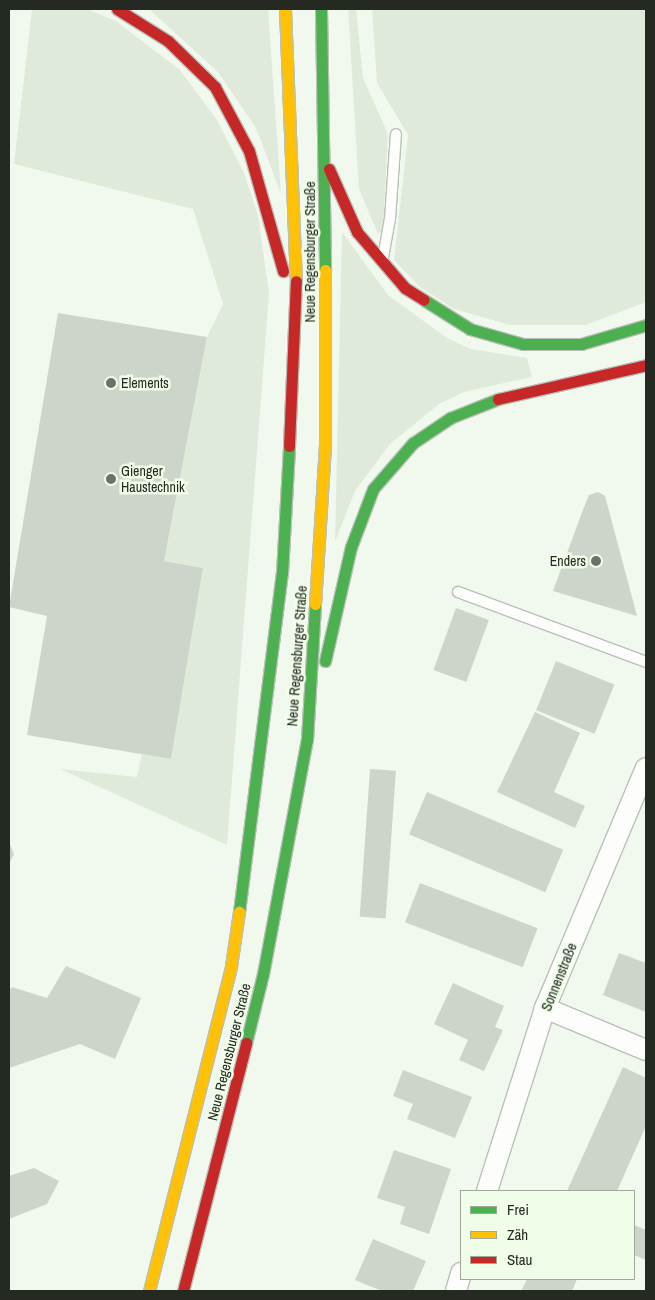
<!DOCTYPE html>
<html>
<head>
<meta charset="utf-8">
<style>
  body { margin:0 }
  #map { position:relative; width:655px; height:1300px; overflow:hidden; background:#f1f9ee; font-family:"Archivo Narrow",sans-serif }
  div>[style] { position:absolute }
  .green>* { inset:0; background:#e0eadb }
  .building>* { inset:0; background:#cdd5ca; transform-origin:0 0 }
  .roads { filter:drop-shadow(1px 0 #bac0b8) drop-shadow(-1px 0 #bac0b8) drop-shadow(0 1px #bac0b8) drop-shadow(0 -1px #bac0b8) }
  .lane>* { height:10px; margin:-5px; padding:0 5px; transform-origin:5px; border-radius:5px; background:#fdfefc }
  .street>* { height:20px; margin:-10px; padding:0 10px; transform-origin:10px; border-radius:10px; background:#fdfefc }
  .fast>* { height:11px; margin:-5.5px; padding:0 5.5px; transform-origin:5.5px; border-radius:5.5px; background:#4caf50 }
  .slow>* { height:11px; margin:-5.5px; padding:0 5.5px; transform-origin:5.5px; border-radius:5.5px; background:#ffc107 }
  .jam>* { height:11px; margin:-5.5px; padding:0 5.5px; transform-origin:5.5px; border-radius:5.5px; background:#c62828 }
  .dots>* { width:14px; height:14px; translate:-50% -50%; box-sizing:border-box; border:2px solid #f0fee9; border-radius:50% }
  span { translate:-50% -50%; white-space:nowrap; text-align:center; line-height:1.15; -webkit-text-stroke:5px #f0fee9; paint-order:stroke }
  .street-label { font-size:14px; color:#242922 }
  .poi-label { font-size:14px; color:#242922 }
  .left { translate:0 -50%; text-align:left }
  .right { translate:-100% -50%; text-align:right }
  .frame { position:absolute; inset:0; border:10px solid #242922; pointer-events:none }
  .legend { position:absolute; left:460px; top:1190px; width:175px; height:90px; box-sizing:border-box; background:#f0fee9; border:1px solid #9ea999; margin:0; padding:6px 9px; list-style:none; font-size:15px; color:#242922 }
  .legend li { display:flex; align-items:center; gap:10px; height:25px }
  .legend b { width:25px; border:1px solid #9ea999 }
</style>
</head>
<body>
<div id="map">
  <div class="green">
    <i style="clip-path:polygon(32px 9px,87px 9px,116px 21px,180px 70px,217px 120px,244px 173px,258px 215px,269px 293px,227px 845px,60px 769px,137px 777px,142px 754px,171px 759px,203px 568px,164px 561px,207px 337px,223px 304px,193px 209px,14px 164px)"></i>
    <i style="clip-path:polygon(149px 9px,268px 9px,281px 194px,256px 128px,218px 72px)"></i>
    <i style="clip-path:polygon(348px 9px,356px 9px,363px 78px,388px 134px,383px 230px,378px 234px,359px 189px)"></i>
    <i style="clip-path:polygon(372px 9px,646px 9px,646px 302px,586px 325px,510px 325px,454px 309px,420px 287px,394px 260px,408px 135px,377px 83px)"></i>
    <i style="clip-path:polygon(342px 232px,388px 295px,447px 338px,471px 349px,527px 358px,532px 377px,464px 392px,439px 404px,390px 444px,355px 491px,335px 542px)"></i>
  </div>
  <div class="building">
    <i style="clip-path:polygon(58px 313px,207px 337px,164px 561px,203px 568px,171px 759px,27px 735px,47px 616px,9px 607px)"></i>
    <i style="clip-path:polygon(598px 492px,605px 496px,637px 616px,553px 591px,584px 507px,589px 495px)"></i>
    <i style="left:456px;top:608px;width:35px;height:66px;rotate:20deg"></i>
    <i style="left:556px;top:661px;width:63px;height:53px;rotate:22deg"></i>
    <i style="clip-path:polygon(535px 712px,580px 733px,554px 792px,585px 806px,575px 828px,497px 792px)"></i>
    <i style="left:370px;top:769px;width:26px;height:148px;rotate:4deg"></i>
    <i style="left:427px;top:792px;width:148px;height:46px;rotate:23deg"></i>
    <i style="clip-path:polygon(9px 842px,14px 854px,9px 864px)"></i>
    <i style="left:420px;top:883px;width:126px;height:42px;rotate:21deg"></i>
    <i style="clip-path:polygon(619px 953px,646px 963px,646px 1012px,603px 995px)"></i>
    <i style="clip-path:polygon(66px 966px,141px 998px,115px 1059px,80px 1044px,9px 1068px,9px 991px,12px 987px,47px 998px)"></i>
    <i style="clip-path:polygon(453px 983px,504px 1006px,495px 1027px,503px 1030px,484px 1071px,459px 1060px,468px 1040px,434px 1024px)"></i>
    <i style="clip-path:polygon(623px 1067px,646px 1078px,646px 1126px,617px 1191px,567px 1191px)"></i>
    <i style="clip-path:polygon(403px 1070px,472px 1097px,455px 1138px,407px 1119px,413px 1104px,393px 1096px)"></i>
    <i style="clip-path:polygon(394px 1150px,451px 1169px,429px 1234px,400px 1224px,405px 1207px,377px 1198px)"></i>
    <i style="clip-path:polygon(34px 1168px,59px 1181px,47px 1204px,9px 1219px,9px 1176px)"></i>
    <i style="clip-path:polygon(634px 1225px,646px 1230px,646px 1260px,634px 1255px)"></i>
    <i style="clip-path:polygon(373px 1239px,426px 1261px,413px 1291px,382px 1291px,355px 1280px)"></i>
    <i style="clip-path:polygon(527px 1279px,577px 1279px,572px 1291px,521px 1291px)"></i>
  </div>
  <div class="roads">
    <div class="lane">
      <i style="left:383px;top:258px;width:40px;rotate:-80deg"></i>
      <i style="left:390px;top:219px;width:85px;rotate:-86deg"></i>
      <i style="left:458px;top:592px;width:201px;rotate:20.4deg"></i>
    </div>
    <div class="street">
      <i style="left:545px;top:1008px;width:109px;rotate:22.6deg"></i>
      <i style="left:487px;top:1191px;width:192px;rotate:-72.4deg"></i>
      <i style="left:545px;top:1008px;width:260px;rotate:-67.2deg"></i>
      <i style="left:456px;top:1291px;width:19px;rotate:-74deg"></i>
    </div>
    <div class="fast">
      <i style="left:321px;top:9px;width:261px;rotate:89.1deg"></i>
      <i style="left:424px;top:300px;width:54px;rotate:32.2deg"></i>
      <i style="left:470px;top:329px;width:55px;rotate:15.8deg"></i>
      <i style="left:523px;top:344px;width:58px"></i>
      <i style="left:581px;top:344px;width:68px;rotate:-16.3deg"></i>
      <i style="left:325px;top:661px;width:117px;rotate:-77.2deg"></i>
      <i style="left:351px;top:547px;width:62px;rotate:-69.2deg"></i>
      <i style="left:373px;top:489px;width:61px;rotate:-49deg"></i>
      <i style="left:413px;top:443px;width:45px;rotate:-34deg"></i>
      <i style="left:450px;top:418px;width:52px;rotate:-21.6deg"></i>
      <i style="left:239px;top:912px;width:342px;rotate:-82.8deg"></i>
      <i style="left:282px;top:573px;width:127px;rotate:-86.8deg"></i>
      <i style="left:246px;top:1043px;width:71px;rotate:-76.2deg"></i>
      <i style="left:263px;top:974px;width:238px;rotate:-79.4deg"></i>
      <i style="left:307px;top:740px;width:136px;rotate:-86.6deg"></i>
    </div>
    <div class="slow">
      <i style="left:285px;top:9px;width:272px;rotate:87.7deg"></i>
      <i style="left:315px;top:604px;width:159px;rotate:-86.4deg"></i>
      <i style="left:325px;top:445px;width:175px;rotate:-90deg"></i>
      <i style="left:149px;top:1291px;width:335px;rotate:-75.8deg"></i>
      <i style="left:231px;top:966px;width:55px;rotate:-81.6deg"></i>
    </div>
    <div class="jam">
      <i style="left:117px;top:9px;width:60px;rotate:32.1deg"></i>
      <i style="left:168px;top:41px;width:66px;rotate:44.4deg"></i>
      <i style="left:215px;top:87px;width:72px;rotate:62deg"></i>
      <i style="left:249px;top:151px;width:125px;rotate:74.2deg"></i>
      <i style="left:329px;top:169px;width:69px;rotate:66deg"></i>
      <i style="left:357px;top:232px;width:74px;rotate:49.4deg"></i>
      <i style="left:405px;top:288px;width:22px;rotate:32deg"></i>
      <i style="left:498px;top:399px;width:152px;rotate:-12.9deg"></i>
      <i style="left:289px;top:446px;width:165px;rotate:-87.6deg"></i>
      <i style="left:183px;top:1291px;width:256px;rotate:-75.7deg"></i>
    </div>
  </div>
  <div class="dots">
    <i style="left:111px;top:383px;background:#6c7269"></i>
    <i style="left:111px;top:479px;background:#6c7269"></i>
    <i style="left:596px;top:561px;background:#6c7269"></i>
  </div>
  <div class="street-label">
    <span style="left:310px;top:252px;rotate:-90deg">Neue Regensburger Straße</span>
    <span style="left:297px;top:656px;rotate:-86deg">Neue Regensburger Straße</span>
    <span style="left:559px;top:977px;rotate:-68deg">Sonnenstraße</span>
    <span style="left:229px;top:1052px;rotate:-76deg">Neue Regensburger Straße</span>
  </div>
  <div class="poi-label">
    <span class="left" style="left:121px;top:383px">Elements</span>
    <span class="left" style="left:121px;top:479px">Gienger<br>Haustechnik</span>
    <span class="right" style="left:586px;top:561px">Enders</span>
  </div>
  <div class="frame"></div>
  <ul class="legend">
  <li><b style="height:6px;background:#4caf50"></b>Frei</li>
  <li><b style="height:6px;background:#ffc107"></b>Zäh</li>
  <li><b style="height:6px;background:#c62828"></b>Stau</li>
  </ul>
</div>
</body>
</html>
